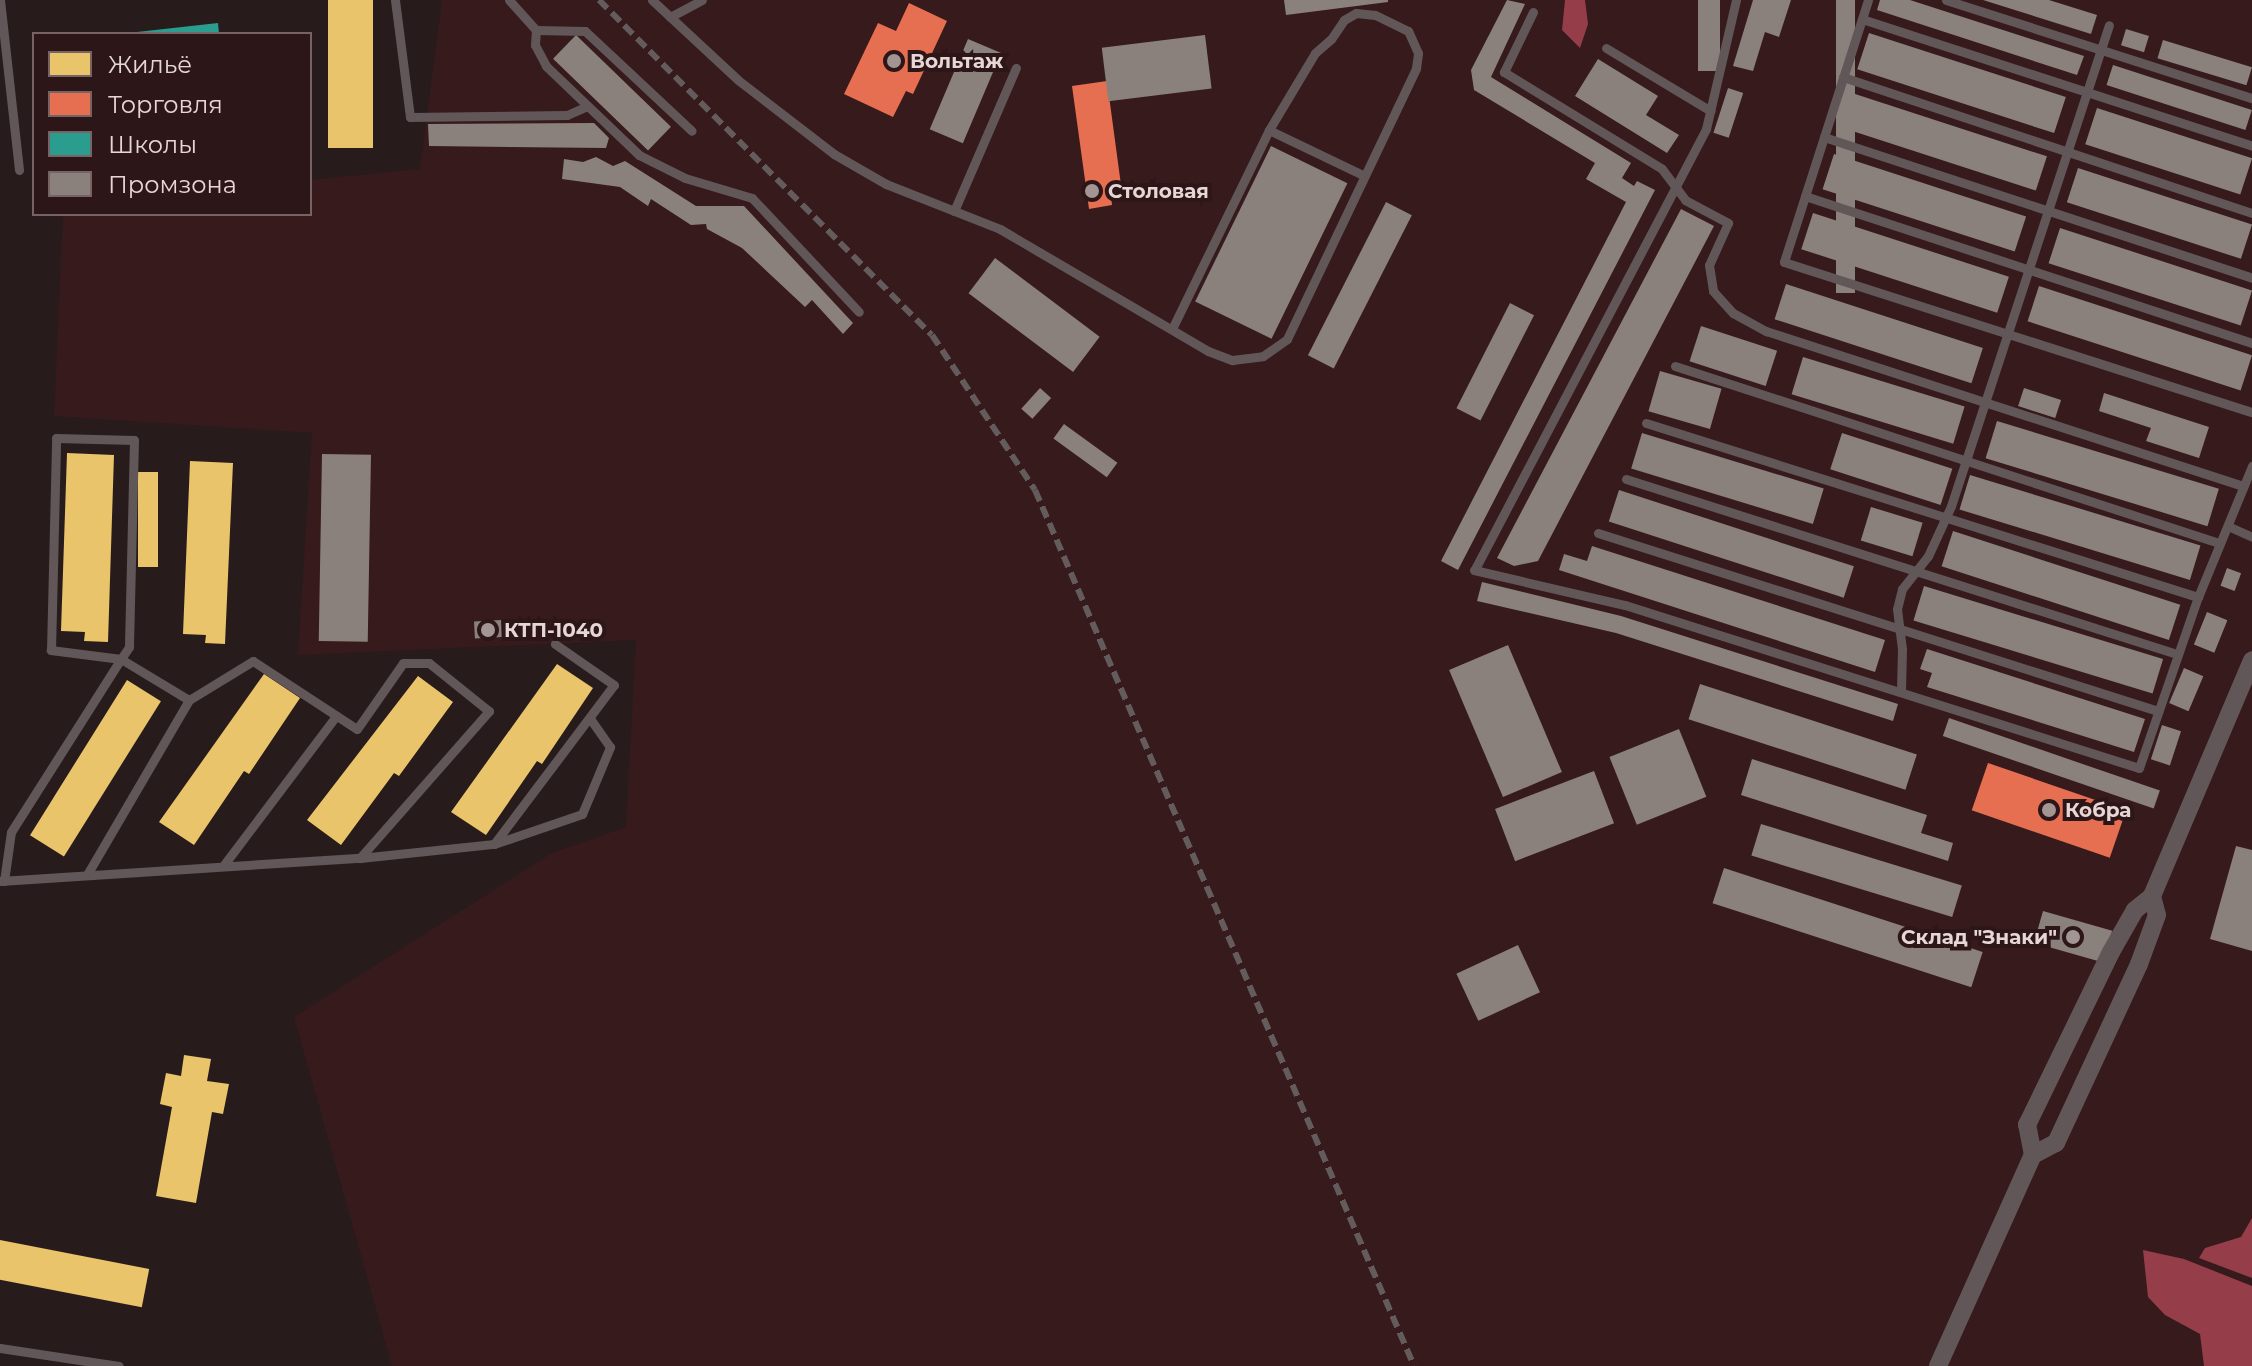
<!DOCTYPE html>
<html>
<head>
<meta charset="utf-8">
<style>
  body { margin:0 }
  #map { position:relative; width:2252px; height:1366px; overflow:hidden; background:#281b1c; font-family:Montserrat,sans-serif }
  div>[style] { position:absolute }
  .built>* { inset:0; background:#361a1c }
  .water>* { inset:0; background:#953d48 }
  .homes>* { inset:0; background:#e9c46a; transform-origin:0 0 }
  .shops>* { inset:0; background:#e76f51; transform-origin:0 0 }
  .schools>* { inset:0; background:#2a9d8f }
  .industry>* { inset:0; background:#8a817c; transform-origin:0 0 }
  .lane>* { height:9px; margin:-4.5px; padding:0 4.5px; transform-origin:4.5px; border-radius:4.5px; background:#625758 }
  .street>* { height:18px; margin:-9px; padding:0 9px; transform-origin:9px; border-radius:9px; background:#625758 }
  .rail>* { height:6px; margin-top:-3px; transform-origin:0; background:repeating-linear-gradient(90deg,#645b5c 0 12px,transparent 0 18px) }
  .dots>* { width:22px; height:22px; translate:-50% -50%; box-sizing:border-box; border:4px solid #2d1618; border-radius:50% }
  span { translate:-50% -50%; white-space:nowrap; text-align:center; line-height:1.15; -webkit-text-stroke:8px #2d1618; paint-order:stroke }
  .poi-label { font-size:20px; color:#e7d6d6; font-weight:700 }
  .left { translate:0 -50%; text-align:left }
  .right { translate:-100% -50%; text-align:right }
  .legend { position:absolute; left:32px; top:32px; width:280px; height:184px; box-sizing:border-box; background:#2d1618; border:2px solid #776364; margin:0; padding:10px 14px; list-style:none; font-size:24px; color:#e7d6d6 }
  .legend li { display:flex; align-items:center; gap:16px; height:40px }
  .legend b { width:40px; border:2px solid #776364 }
</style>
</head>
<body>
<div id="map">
  <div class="built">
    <i style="clip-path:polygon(442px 0,2252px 0,2252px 1366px,392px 1366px,294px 1017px,552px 853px,626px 827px,636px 640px,298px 655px,312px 433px,54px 416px,63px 214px,310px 214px,310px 180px,420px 169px)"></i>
  </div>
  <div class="water">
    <i style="clip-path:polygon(1565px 0,1585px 0,1588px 24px,1580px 48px,1562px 30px)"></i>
    <i style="clip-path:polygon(2252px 1218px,2252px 1278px,2199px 1258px,2205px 1248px,2241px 1237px)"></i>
    <i style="clip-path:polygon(2143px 1250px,2184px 1259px,2252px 1286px,2252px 1366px,2204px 1366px,2200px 1334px,2165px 1315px,2148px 1297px)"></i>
  </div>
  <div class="homes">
    <i style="left:328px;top:0;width:45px;height:148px"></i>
    <i style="clip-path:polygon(67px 453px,114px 455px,108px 642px,84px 641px,85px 632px,61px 631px)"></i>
    <i style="clip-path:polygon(190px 461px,233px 463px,225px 644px,205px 643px,206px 635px,183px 634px)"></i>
    <i style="left:138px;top:472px;width:20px;height:95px"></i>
    <i style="clip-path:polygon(557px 664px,593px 688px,542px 764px,537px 761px,486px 835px,451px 812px)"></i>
    <i style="clip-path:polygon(264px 674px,300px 698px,249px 774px,244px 771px,194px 845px,159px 822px)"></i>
    <i style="clip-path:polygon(418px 676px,453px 702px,399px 776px,394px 773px,341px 845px,307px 820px)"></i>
    <i style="left:127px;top:680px;width:40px;height:183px;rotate:32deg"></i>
    <i style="clip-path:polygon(184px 1055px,211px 1059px,207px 1081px,229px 1084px,223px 1114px,212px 1112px,196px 1203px,156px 1196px,172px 1107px,160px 1104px,166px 1073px,181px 1076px)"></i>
    <i style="left:0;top:1240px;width:152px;height:39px;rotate:11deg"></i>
  </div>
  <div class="shops">
    <i style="clip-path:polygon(909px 3px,947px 21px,913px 94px,906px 91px,893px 117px,844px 94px,878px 23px,896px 31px)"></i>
    <i style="clip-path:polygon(1107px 81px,1121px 185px,1110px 186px,1112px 205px,1089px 209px,1072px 86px)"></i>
    <i style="left:1988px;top:763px;width:146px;height:50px;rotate:19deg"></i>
  </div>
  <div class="schools">
    <i style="clip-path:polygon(218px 23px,219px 34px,137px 34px,137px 32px)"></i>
  </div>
  <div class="industry">
    <i style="clip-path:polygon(1284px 0,1388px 0,1388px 2px,1286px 15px)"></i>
    <i style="clip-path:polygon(1507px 0,1525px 4px,1491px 77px,1631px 163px,1622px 178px,1634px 186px,1637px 181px,1655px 190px,1458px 570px,1441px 561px,1626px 202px,1586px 179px,1595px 163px,1474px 90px,1471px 70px)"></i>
    <i style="left:1698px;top:0;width:22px;height:71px"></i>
    <i style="clip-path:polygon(1753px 0,1791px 0,1779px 37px,1765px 32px,1753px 71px,1733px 66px)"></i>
    <i style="left:1836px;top:0;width:19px;height:293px"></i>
    <i style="clip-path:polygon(1880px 0,1910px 0,2084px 56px,2077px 75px,1877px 10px)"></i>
    <i style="clip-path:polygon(1983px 0,2049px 0,2097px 15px,2091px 34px)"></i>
    <i style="left:2126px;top:29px;width:24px;height:17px;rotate:17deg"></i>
    <i style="left:1869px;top:33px;width:207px;height:38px;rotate:18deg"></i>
    <i style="left:576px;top:35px;width:132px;height:33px;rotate:44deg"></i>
    <i style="left:1205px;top:35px;width:54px;height:104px;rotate:83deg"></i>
    <i style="left:968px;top:39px;width:36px;height:98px;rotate:23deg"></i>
    <i style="left:2163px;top:40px;width:93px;height:19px;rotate:17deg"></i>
    <i style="clip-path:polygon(1598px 59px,1658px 96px,1646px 115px,1679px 135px,1667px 153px,1575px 96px)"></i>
    <i style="left:2113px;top:65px;width:146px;height:21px;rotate:18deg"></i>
    <i style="left:1728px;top:88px;width:16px;height:47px;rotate:18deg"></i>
    <i style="left:1852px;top:93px;width:205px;height:36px;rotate:18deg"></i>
    <i style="left:2097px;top:108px;width:163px;height:38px;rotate:18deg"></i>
    <i style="clip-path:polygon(594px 123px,609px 138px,606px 148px,429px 146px,428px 124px)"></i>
    <i style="left:1271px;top:146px;width:85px;height:173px;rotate:26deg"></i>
    <i style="left:1834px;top:154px;width:202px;height:37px;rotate:18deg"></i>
    <i style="clip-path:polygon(596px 157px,613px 166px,625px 161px,696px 206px,744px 206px,853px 323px,843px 334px,812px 300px,805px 307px,742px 248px,707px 229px,706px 224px,691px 225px,651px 199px,648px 206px,620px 187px,562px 179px,564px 159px,583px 162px)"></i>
    <i style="left:2078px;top:168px;width:183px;height:36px;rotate:18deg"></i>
    <i style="left:1386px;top:202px;width:29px;height:172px;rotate:27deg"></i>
    <i style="clip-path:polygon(1681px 209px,1714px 226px,1538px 561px,1514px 566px,1497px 558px)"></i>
    <i style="left:1813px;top:213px;width:206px;height:38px;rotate:18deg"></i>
    <i style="left:2060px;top:228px;width:202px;height:37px;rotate:18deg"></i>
    <i style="left:995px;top:258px;width:131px;height:44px;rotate:37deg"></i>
    <i style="left:1786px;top:284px;width:207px;height:37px;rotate:18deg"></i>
    <i style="left:2039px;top:286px;width:224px;height:37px;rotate:18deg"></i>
    <i style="left:1510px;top:303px;width:27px;height:118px;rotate:27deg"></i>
    <i style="left:1701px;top:326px;width:80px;height:37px;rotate:18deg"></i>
    <i style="left:1803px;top:357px;width:169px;height:39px;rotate:17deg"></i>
    <i style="left:1660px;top:371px;width:64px;height:42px;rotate:16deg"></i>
    <i style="left:1040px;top:388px;width:15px;height:28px;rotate:42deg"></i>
    <i style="left:2024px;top:388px;width:39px;height:19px;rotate:18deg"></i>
    <i style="clip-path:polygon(2104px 393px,2209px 427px,2199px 458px,2146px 441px,2151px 428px,2099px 411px)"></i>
    <i style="left:1997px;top:421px;width:232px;height:39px;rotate:17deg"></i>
    <i style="left:1064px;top:424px;width:66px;height:18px;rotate:36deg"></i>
    <i style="left:1642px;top:433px;width:190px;height:37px;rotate:17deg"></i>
    <i style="left:1842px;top:433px;width:116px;height:38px;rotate:18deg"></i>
    <i style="left:322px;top:454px;width:49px;height:187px;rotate:1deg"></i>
    <i style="left:1970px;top:475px;width:241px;height:36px;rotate:17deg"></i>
    <i style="left:1619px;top:490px;width:247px;height:33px;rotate:18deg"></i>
    <i style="left:1871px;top:507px;width:54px;height:35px;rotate:17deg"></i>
    <i style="left:1953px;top:531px;width:239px;height:37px;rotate:18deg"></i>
    <i style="clip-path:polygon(1592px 546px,1885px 640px,1875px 672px,1559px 570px,1564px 554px,1587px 561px)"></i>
    <i style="left:2227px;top:568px;width:15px;height:19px;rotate:20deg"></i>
    <i style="clip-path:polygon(1482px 582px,1621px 616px,1898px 704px,1893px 721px,1616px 633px,1477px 601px)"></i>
    <i style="left:1924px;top:586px;width:250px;height:36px;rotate:17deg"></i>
    <i style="left:2207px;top:612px;width:22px;height:35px;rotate:22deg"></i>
    <i style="left:501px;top:620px;width:17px;height:27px;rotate:87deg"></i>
    <i style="left:1508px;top:645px;width:138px;height:64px;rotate:67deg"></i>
    <i style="clip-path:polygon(1927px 649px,2145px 719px,2134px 752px,1927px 687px,1932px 673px,1920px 669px)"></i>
    <i style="left:2184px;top:668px;width:21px;height:38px;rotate:23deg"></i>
    <i style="left:1700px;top:684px;width:228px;height:37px;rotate:18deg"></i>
    <i style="left:1949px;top:718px;width:223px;height:19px;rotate:19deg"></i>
    <i style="left:2162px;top:725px;width:20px;height:36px;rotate:18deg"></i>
    <i style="left:1679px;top:729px;width:73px;height:75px;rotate:68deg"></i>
    <i style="clip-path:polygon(1752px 759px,1927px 815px,1921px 833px,1953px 843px,1948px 861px,1741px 795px)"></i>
    <i style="left:1594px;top:771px;width:56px;height:106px;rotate:69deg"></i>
    <i style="left:1761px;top:824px;width:210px;height:33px;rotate:17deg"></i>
    <i style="clip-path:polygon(2236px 846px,2252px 850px,2252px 951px,2210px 939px)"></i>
    <i style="left:1724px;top:868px;width:272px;height:37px;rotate:18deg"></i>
    <i style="left:2043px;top:911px;width:72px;height:33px;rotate:16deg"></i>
    <i style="left:1518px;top:945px;width:52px;height:68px;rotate:65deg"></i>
  </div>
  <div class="lane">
    <i style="left:0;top:0;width:171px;rotate:83.6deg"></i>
    <i style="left:395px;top:0;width:118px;rotate:82.7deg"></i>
    <i style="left:410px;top:117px;width:157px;rotate:-0.7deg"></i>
    <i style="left:567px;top:115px;width:22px;rotate:-24deg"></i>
    <i style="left:509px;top:0;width:40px;rotate:48deg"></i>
    <i style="left:536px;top:30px;width:15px;rotate:94deg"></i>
    <i style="left:535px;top:45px;width:24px;rotate:62deg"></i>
    <i style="left:546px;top:66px;width:129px;rotate:43.7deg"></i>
    <i style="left:639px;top:155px;width:51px;rotate:26.6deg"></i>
    <i style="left:685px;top:178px;width:70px;rotate:16.6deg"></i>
    <i style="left:752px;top:198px;width:156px;rotate:46.8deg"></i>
    <i style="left:652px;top:0;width:117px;rotate:42.9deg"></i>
    <i style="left:738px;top:80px;width:121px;rotate:37.6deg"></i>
    <i style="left:834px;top:154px;width:60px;rotate:30deg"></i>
    <i style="left:886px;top:184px;width:123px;rotate:21.5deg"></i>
    <i style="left:1000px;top:229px;width:241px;rotate:30.4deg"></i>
    <i style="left:1208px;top:351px;width:26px;rotate:21deg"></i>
    <i style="left:1232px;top:360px;width:31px;rotate:-7deg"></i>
    <i style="left:1263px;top:356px;width:29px;rotate:-35deg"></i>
    <i style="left:1287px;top:339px;width:300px;rotate:-64.5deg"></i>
    <i style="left:1416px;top:68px;width:15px;rotate:-82deg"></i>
    <i style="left:1418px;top:53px;width:24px;rotate:-114deg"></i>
    <i style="left:1408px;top:31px;width:37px;rotate:-154deg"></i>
    <i style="left:1375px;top:15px;width:19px;rotate:-174deg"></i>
    <i style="left:1356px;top:13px;width:14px;rotate:150deg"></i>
    <i style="left:1344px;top:20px;width:23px;rotate:124deg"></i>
    <i style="left:1331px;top:39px;width:21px;rotate:139deg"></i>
    <i style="left:1315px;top:53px;width:90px;rotate:120.9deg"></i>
    <i style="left:1269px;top:130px;width:221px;rotate:116deg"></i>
    <i style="left:1736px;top:0;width:132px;rotate:103.1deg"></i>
    <i style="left:1706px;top:129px;width:498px;rotate:117.7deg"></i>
    <i style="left:1474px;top:570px;width:155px;rotate:13.1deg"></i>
    <i style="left:1625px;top:605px;width:539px;rotate:17.59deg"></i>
    <i style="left:2139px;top:768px;width:181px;rotate:-71deg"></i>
    <i style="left:2198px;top:597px;width:142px;rotate:-67.6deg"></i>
    <i style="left:1868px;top:0;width:275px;rotate:107.8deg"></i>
    <i style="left:1784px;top:262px;width:491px;rotate:17.8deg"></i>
    <i style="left:1946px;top:0;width:321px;rotate:17.8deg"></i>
    <i style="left:1533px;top:12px;width:67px;rotate:115.8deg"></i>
    <i style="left:1504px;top:72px;width:185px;rotate:31.5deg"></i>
    <i style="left:1662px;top:169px;width:39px;rotate:53deg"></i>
    <i style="left:1685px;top:200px;width:49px;rotate:28.1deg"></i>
    <i style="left:1728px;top:223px;width:46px;rotate:114.3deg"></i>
    <i style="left:1709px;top:265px;width:26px;rotate:81deg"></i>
    <i style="left:1713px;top:291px;width:30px;rotate:48deg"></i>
    <i style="left:1733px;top:313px;width:38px;rotate:29deg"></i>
    <i style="left:1766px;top:331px;width:502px;rotate:18deg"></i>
    <i style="left:670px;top:17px;width:36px;rotate:-28deg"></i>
    <i style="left:1862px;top:19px;width:410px;rotate:18deg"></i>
    <i style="left:536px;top:30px;width:49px;rotate:1.2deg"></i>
    <i style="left:585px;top:31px;width:146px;rotate:43.1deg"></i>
    <i style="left:1606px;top:48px;width:122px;rotate:31deg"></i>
    <i style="left:1843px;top:77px;width:431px;rotate:18.4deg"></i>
    <i style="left:1269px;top:130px;width:104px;rotate:25.6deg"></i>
    <i style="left:1824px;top:137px;width:451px;rotate:18.2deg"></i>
    <i style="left:1805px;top:196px;width:471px;rotate:18.2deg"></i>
    <i style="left:954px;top:211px;width:156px;rotate:-66.6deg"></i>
    <i style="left:1675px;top:366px;width:572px;rotate:18.02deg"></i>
    <i style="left:1646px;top:423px;width:579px;rotate:17.5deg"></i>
    <i style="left:56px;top:438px;width:78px;rotate:1.5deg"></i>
    <i style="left:134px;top:440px;width:207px;rotate:91.4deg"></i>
    <i style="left:129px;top:647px;width:14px;rotate:124deg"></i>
    <i style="left:121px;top:659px;width:71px;rotate:-172.7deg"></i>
    <i style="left:51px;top:650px;width:212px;rotate:-88.6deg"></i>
    <i style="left:1626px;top:479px;width:578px;rotate:17.62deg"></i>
    <i style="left:2230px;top:527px;width:24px;rotate:24deg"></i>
    <i style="left:1598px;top:533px;width:588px;rotate:17.63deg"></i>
    <i style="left:1901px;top:692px;width:43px;rotate:-88.7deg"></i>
    <i style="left:1902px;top:649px;width:40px;rotate:-97.1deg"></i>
    <i style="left:1897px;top:609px;width:21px;rotate:-76deg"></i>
    <i style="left:1902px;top:589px;width:42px;rotate:-51.8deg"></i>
    <i style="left:1928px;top:556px;width:55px;rotate:-65.3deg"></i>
    <i style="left:1951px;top:506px;width:506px;rotate:-71.82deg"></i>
    <i style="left:189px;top:700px;width:75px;rotate:-31.4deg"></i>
    <i style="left:253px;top:661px;width:124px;rotate:33.2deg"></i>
    <i style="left:357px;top:729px;width:80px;rotate:-55.1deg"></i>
    <i style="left:403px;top:663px;width:26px"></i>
    <i style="left:429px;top:663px;width:77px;rotate:38.7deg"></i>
    <i style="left:489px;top:711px;width:196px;rotate:131.3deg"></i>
    <i style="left:494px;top:844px;width:199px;rotate:-53deg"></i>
    <i style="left:614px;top:685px;width:72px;rotate:-145.2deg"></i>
    <i style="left:223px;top:866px;width:188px;rotate:-53deg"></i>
    <i style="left:0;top:881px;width:361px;rotate:-3.7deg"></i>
    <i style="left:360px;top:858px;width:135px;rotate:-6deg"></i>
    <i style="left:494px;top:844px;width:93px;rotate:-18.8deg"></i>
    <i style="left:582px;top:814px;width:73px;rotate:-67.3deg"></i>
    <i style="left:610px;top:747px;width:35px;rotate:-125deg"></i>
    <i style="left:4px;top:881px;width:49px;rotate:-81.9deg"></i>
    <i style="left:11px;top:832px;width:205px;rotate:-57.6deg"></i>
    <i style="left:121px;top:659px;width:79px;rotate:31.1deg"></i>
    <i style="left:189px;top:700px;width:200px;rotate:120.3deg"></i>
    <i style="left:0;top:1348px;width:120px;rotate:8.6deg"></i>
  </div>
  <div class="street">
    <i style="left:2033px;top:1155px;width:26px;rotate:-28deg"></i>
    <i style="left:2056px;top:1143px;width:197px;rotate:-65.1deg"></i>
    <i style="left:2139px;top:964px;width:52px;rotate:-69.8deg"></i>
    <i style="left:2157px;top:915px;width:20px;rotate:-105deg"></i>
    <i style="left:1938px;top:1366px;width:231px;rotate:-65.8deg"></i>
    <i style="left:2033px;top:1155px;width:31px;rotate:-101deg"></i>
    <i style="left:2027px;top:1125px;width:192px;rotate:-64.1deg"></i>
    <i style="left:2111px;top:952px;width:48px;rotate:-60.3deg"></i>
    <i style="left:2135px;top:910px;width:22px;rotate:-39deg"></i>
    <i style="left:2152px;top:896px;width:256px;rotate:-67deg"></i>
  </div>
  <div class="rail">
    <i style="left:599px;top:0;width:472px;rotate:45.2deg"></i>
    <i style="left:932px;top:335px;width:186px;rotate:56.4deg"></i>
    <i style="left:1035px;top:490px;width:954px;rotate:66.6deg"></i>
  </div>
  <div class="dots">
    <i style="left:894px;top:61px;background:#a49595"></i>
    <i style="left:1092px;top:191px;background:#a49595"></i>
    <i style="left:488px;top:630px;background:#a49595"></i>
    <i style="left:2049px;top:810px;background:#a49595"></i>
    <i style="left:2073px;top:937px;background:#a49595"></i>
  </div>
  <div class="poi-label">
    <span class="left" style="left:910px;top:61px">Вольтаж</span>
    <span class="left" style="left:1108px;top:191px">Столовая</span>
    <span class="left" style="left:504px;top:630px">КТП-1040</span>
    <span class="left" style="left:2065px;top:810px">Кобра</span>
    <span class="right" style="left:2057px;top:937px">Склад "Знаки"</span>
  </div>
  <ul class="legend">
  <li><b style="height:22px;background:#e9c46a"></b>Жильё</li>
  <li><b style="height:22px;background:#e76f51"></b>Торговля</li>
  <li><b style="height:22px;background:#2a9d8f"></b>Школы</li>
  <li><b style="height:22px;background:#8a817c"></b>Промзона</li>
  </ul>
</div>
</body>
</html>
